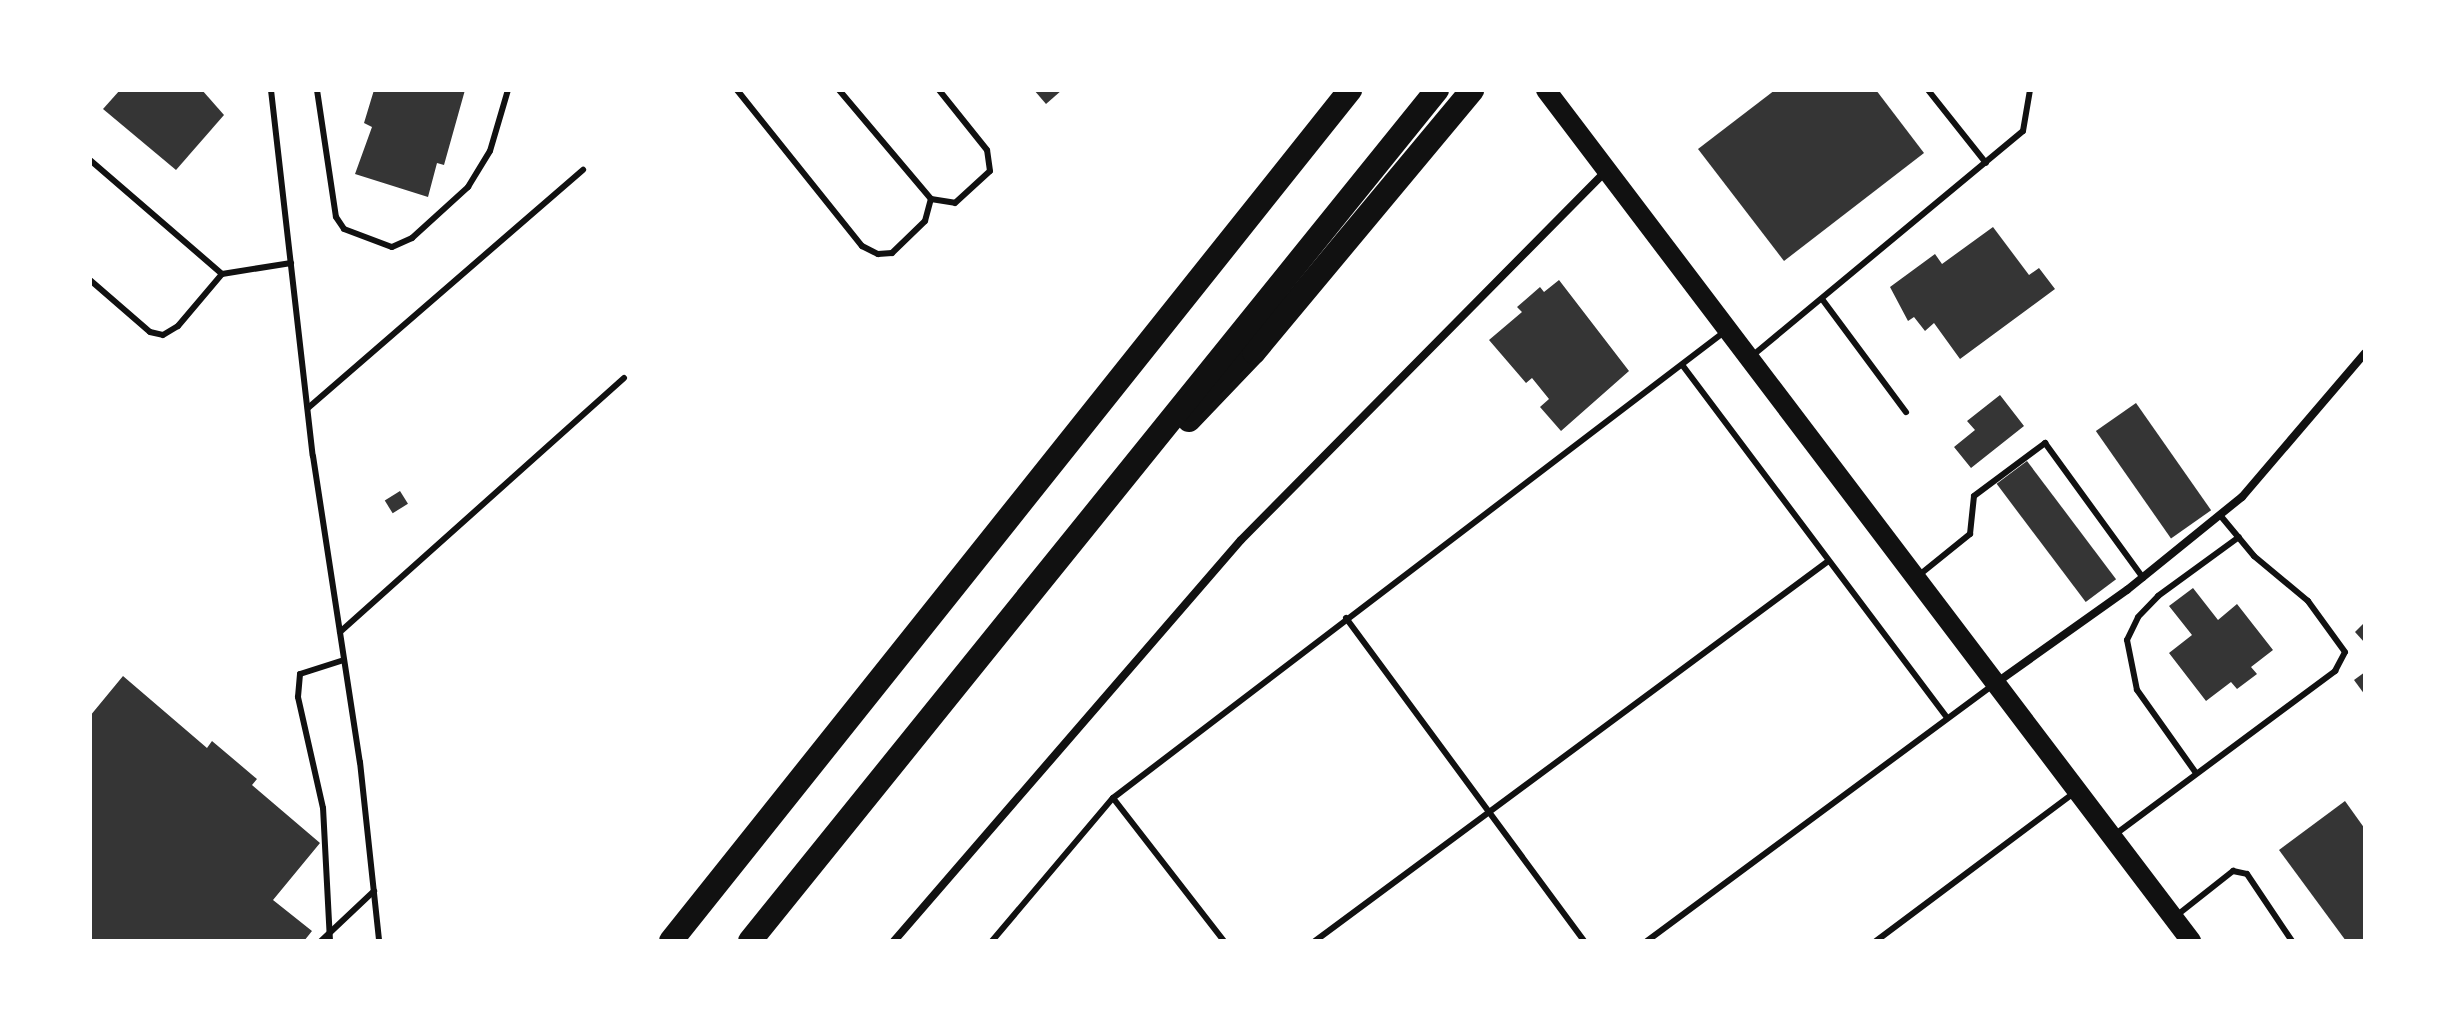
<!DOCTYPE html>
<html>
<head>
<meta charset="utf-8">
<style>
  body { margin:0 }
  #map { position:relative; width:2455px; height:1031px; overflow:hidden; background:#fff; font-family:"PT Sans Narrow",sans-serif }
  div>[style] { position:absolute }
  .building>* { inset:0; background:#353535; transform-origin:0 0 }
  .service>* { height:6px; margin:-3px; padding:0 3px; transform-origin:3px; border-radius:3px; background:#111 }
  .minor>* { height:8px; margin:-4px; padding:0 4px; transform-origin:4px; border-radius:4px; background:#111 }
  .primary>* { height:20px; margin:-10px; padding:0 10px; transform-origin:10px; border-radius:10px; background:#111 }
  .motorway>* { height:24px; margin:-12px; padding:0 12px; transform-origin:12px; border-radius:12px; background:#111 }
  span { translate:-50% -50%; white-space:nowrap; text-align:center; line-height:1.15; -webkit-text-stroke:8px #fff; paint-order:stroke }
  .frame { position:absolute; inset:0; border:92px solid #fff; pointer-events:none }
</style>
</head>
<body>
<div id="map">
  <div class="building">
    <i style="clip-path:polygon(120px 90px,202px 90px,224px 115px,176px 170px,103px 109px)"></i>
    <i style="clip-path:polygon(374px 90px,465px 90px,444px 165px,437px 163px,428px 197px,355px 174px,372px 127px,364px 123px)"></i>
    <i style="clip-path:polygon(1034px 90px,1062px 90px,1046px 104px)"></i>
    <i style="clip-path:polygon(1775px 90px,1876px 90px,1924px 153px,1784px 261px,1698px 149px)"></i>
    <i style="clip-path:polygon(1993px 227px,2029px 275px,2039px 268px,2055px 289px,1960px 359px,1934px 323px,1925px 331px,1914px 317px,1908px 321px,1890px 287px,1935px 254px,1942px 264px)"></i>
    <i style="clip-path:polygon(1559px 280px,1629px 371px,1561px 431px,1540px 407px,1549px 399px,1532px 378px,1526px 383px,1489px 340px,1522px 312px,1517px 307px,1540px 287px,1544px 292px)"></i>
    <i style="clip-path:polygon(2000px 395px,2024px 426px,1971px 468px,1954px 447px,1975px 430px,1967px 421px)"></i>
    <i style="left:2136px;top:403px;width:131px;height:49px;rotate:55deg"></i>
    <i style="left:2027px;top:461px;width:148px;height:38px;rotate:53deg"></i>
    <i style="left:400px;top:491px;width:15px;height:18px;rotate:58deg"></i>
    <i style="clip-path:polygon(2193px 588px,2218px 620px,2237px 604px,2273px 650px,2251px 667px,2257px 674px,2237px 689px,2231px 682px,2206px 701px,2169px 653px,2192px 635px,2169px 606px)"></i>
    <i style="clip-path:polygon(2365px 622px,2365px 643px,2355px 632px)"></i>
    <i style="clip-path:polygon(2365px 672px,2365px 695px,2354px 680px)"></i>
    <i style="clip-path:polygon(123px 676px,207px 748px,212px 741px,257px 779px,252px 785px,320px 843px,273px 900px,312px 931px,304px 941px,90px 941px,90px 716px)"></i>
    <i style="clip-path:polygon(2345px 801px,2365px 829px,2365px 941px,2346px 941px,2279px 850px)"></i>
  </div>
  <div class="service">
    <i style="left:271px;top:90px;width:368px;rotate:83.5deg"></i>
    <i style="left:313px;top:456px;width:310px;rotate:81.3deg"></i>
    <i style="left:360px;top:762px;width:180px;rotate:83.9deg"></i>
    <i style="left:317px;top:90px;width:128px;rotate:81.5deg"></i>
    <i style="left:336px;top:217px;width:14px;rotate:56deg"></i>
    <i style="left:344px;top:229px;width:51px;rotate:20.6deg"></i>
    <i style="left:392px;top:247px;width:22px;rotate:-24deg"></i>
    <i style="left:412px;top:238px;width:76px;rotate:-42.3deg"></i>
    <i style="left:468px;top:187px;width:42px;rotate:-58.6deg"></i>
    <i style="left:490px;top:151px;width:64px;rotate:-73.6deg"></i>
    <i style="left:737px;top:90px;width:200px;rotate:51.3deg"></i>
    <i style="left:862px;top:246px;width:18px;rotate:27deg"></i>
    <i style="left:878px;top:254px;width:14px;rotate:-4deg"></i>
    <i style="left:892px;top:253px;width:46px;rotate:-44.1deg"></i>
    <i style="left:925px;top:221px;width:23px;rotate:-75deg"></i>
    <i style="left:839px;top:90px;width:143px;rotate:49.8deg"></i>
    <i style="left:931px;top:199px;width:24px;rotate:9deg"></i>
    <i style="left:955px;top:203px;width:47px;rotate:-42.4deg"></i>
    <i style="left:990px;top:171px;width:21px;rotate:-98deg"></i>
    <i style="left:987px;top:150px;width:77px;rotate:-128.7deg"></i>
    <i style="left:1928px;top:90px;width:93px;rotate:51.5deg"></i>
    <i style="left:90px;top:160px;width:174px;rotate:40.8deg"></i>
    <i style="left:90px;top:280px;width:79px;rotate:40.9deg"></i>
    <i style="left:150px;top:332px;width:13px;rotate:13deg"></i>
    <i style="left:163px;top:335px;width:17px;rotate:-31deg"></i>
    <i style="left:178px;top:326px;width:68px;rotate:-49.8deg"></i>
    <i style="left:222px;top:274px;width:70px;rotate:-9.1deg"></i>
    <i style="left:1822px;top:299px;width:141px;rotate:53.4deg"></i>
    <i style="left:1752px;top:356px;width:352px;rotate:-39.7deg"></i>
    <i style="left:2023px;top:131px;width:42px;rotate:-80.3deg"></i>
    <i style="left:1683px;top:366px;width:438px;rotate:53.1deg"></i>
    <i style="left:308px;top:408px;width:364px;rotate:-40.9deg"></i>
    <i style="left:1918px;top:576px;width:67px;rotate:-38.9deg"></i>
    <i style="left:1970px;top:534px;width:38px;rotate:-84deg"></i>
    <i style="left:1974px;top:496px;width:89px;rotate:-36.7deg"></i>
    <i style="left:2045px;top:443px;width:167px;rotate:54deg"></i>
    <i style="left:1346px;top:618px;width:401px;rotate:53.6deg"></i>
    <i style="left:340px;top:632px;width:381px;rotate:-41.8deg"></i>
    <i style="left:2196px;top:773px;width:102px;rotate:-125.4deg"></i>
    <i style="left:2137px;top:690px;width:51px;rotate:-101.3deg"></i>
    <i style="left:2127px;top:640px;width:25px;rotate:-64deg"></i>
    <i style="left:2138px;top:617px;width:29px;rotate:-46deg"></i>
    <i style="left:2158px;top:596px;width:100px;rotate:-36.1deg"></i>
    <i style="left:1113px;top:798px;width:181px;rotate:52.2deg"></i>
    <i style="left:2113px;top:836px;width:277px;rotate:-36.6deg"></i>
    <i style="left:2335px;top:671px;width:21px;rotate:-62deg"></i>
    <i style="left:2345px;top:652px;width:63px;rotate:-126deg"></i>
    <i style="left:2308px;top:601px;width:70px;rotate:-140.2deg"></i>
    <i style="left:2254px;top:556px;width:53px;rotate:-129.7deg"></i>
    <i style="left:2176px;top:916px;width:73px;rotate:-38.3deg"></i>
    <i style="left:2233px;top:871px;width:14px;rotate:12deg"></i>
    <i style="left:2247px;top:874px;width:81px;rotate:56.1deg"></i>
    <i style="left:321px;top:941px;width:73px;rotate:-43.3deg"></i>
    <i style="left:330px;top:941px;width:133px;rotate:-93deg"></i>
    <i style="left:323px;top:808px;width:114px;rotate:-102.7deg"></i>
    <i style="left:298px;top:697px;width:23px;rotate:-85deg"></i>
    <i style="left:300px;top:674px;width:46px;rotate:-17.7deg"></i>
    <i style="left:992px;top:941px;width:187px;rotate:-49.8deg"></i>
    <i style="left:1113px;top:798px;width:768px;rotate:-37.33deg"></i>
    <i style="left:1315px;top:941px;width:637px;rotate:-36.51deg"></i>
    <i style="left:1647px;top:941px;width:430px;rotate:-36.5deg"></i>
    <i style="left:1876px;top:941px;width:249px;rotate:-36.8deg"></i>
  </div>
  <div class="minor">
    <i style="left:1996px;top:683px;width:161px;rotate:-35.4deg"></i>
    <i style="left:2127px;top:590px;width:148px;rotate:-39deg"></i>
    <i style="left:2242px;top:497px;width:189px;rotate:-49.5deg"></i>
    <i style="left:894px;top:941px;width:530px;rotate:-49.13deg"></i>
    <i style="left:1241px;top:540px;width:519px;rotate:-45.31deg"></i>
  </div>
  <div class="primary">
    <i style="left:1546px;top:90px;width:1068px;rotate:52.84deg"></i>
  </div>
  <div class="motorway">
    <i style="left:1189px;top:420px;width:94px;rotate:-46.3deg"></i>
    <i style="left:1254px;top:352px;width:341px;rotate:-50.2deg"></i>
    <i style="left:671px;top:941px;width:1089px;rotate:-51.41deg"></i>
    <i style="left:750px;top:941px;width:1094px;rotate:-51.09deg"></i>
  </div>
  <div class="frame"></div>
</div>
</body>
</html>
